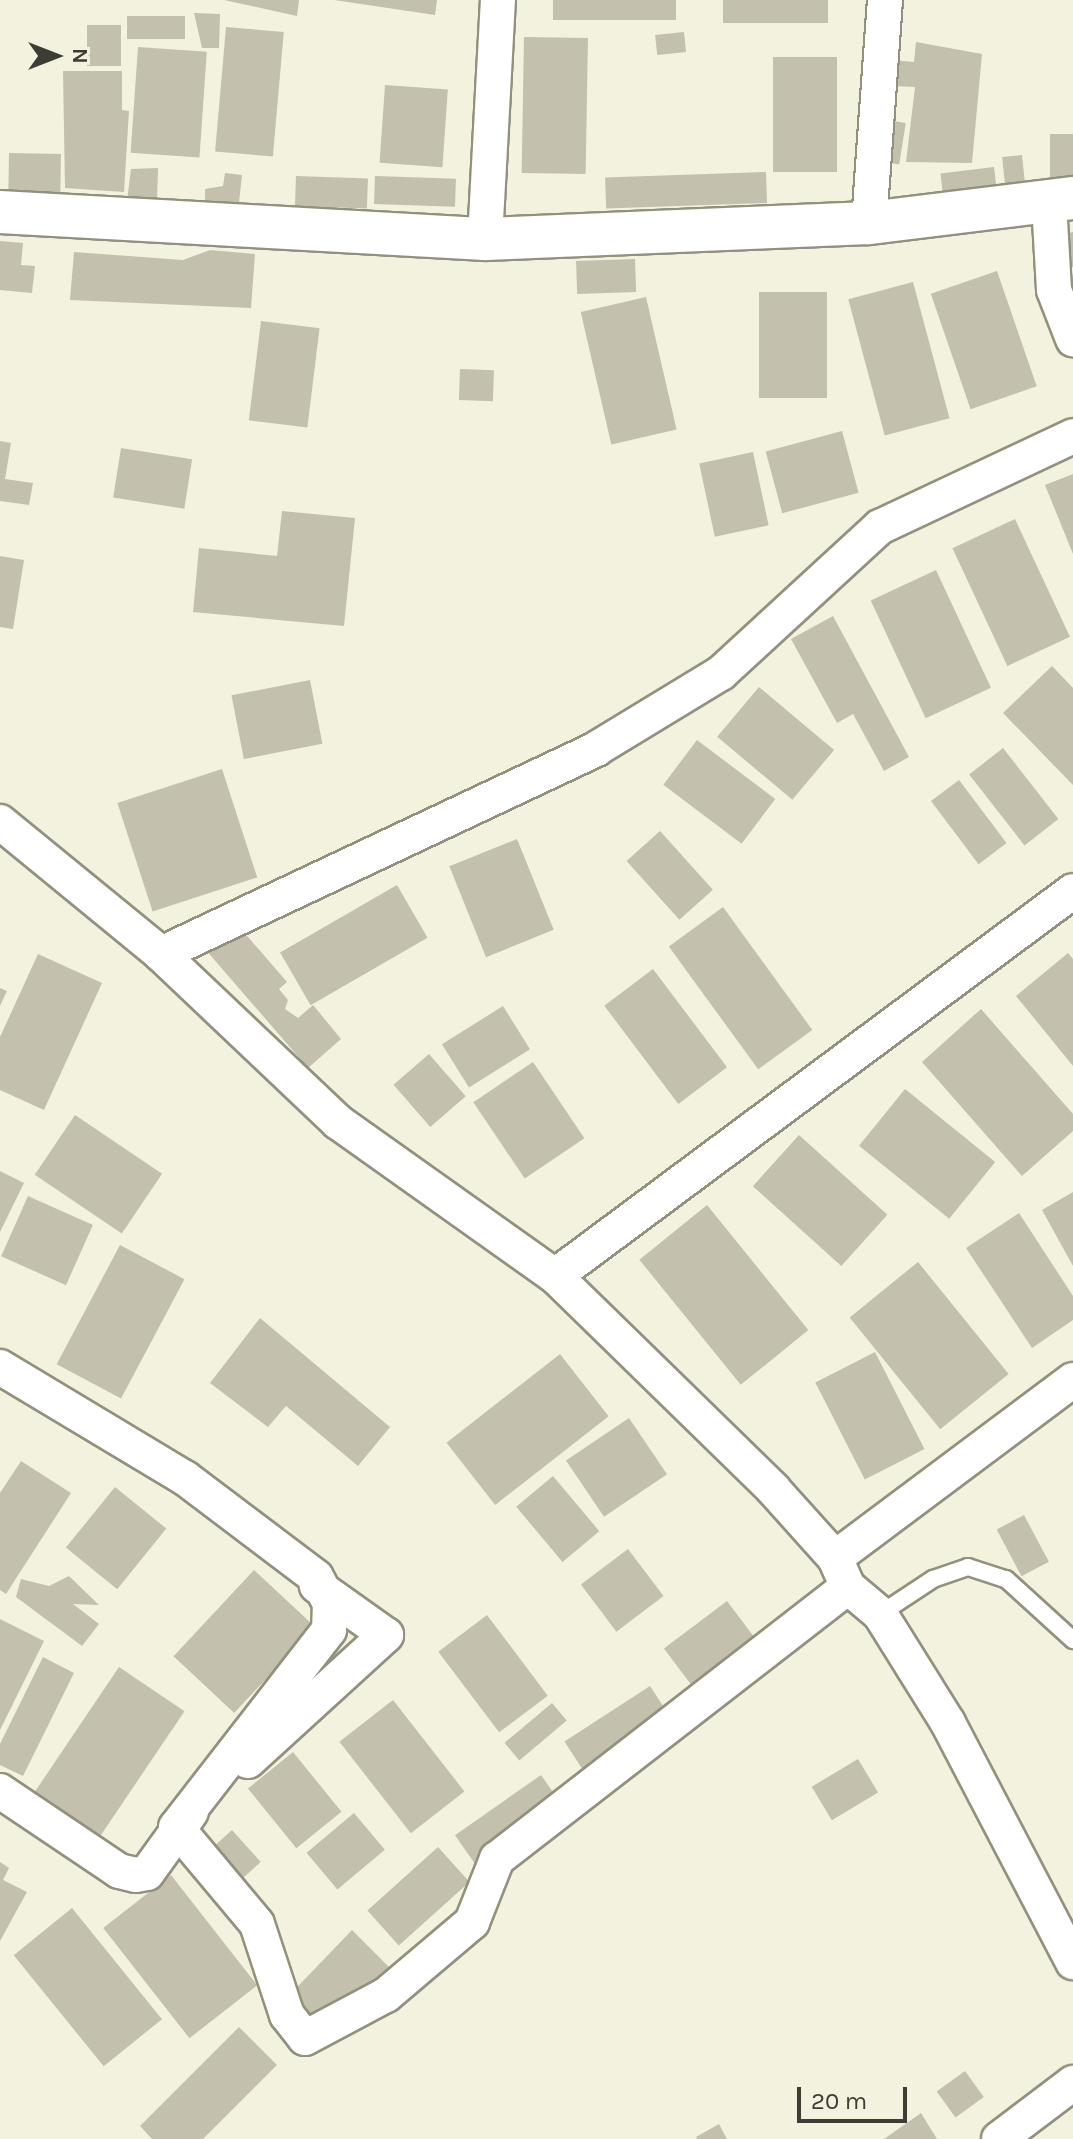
<!DOCTYPE html>
<html>
<head>
<meta charset="utf-8">
<style>
  body { margin:0 }
  #map { position:relative; width:1073px; height:2139px; overflow:hidden; background:#f3f2de; font-family:Karla,sans-serif }
  div>[style] { position:absolute }
  .building>* { inset:0; background:#c3c1ae; transform-origin:0 0 }
  .roads { filter:drop-shadow(2px 0 #92917e) drop-shadow(-2px 0 #92917e) drop-shadow(0 2px #92917e) drop-shadow(0 -2px #92917e) }
  .service>* { height:16px; margin:-8px; padding:0 8px; transform-origin:8px; border-radius:8px; background:#fff }
  .minor>* { height:34px; margin:-17px; padding:0 17px; transform-origin:17px; border-radius:17px; background:#fff }
  .tertiary>* { height:42px; margin:-21px; padding:0 21px; transform-origin:21px; border-radius:21px; background:#fff }
  span { translate:-50% -50%; white-space:nowrap; text-align:center; line-height:1.15; -webkit-text-stroke:6px #f3f2de; paint-order:stroke }
  .north { position:absolute; left:16px; top:16px; width:80px; height:80px; -webkit-text-stroke:6px #f3f2de; paint-order:stroke; rotate:90deg; font-size:22px; font-weight:700; line-height:32px; text-align:center; color:#3e3d35 }
  .north::after { content:''; display:block; margin:auto; width:28px; height:36px; background:#3e3d35; clip-path:polygon(50% 0,100% 100%,50% 72%,0 100%) }
  .scale { position:absolute; left:797px; top:2087px; width:110px; height:36px; box-sizing:border-box; border:4px solid #3e3d35; border-top:0; padding-left:10px; font-size:24px; line-height:28px; white-space:nowrap; color:#3e3d35; -webkit-text-stroke:6px #f3f2de; paint-order:stroke }
</style>
</head>
<body>
<div id="map">
  <div class="building">
    <i style="clip-path:polygon(224px 0,299px 0,297px 16px)"></i>
    <i style="clip-path:polygon(334px 0,437px 0,435px 15px)"></i>
    <i style="left:553px;top:0;width:123px;height:20px"></i>
    <i style="left:723px;top:0;width:105px;height:23px"></i>
    <i style="clip-path:polygon(194px 13px,220px 14px,219px 48px,202px 48px)"></i>
    <i style="left:127px;top:16px;width:58px;height:23px"></i>
    <i style="left:87px;top:25px;width:34px;height:41px"></i>
    <i style="left:226px;top:27px;width:58px;height:125px;rotate:5deg"></i>
    <i style="left:684px;top:32px;width:20px;height:29px;rotate:84deg"></i>
    <i style="left:524px;top:37px;width:64px;height:136px;rotate:1deg"></i>
    <i style="clip-path:polygon(916px 42px,982px 54px,972px 163px,906px 162px,915px 87px,892px 86px,892px 60px,914px 62px)"></i>
    <i style="left:138px;top:47px;width:69px;height:106px;rotate:4deg"></i>
    <i style="left:773px;top:57px;width:64px;height:115px"></i>
    <i style="clip-path:polygon(63px 71px,122px 71px,122px 110px,129px 111px,124px 192px,65px 188px)"></i>
    <i style="left:385px;top:85px;width:63px;height:78px;rotate:4deg"></i>
    <i style="left:887px;top:120px;width:19px;height:42px;rotate:9deg"></i>
    <i style="left:1073px;top:134px;width:49px;height:23px;rotate:90deg"></i>
    <i style="left:9px;top:153px;width:52px;height:42px;rotate:1deg"></i>
    <i style="left:1022px;top:155px;width:30px;height:20px;rotate:84deg"></i>
    <i style="left:994px;top:167px;width:26px;height:54px;rotate:83deg"></i>
    <i style="clip-path:polygon(158px 168px,157px 200px,127px 201px,131px 169px)"></i>
    <i style="left:766px;top:172px;width:31px;height:161px;rotate:88deg"></i>
    <i style="clip-path:polygon(225px 173px,242px 175px,239px 203px,205px 200px,205px 189px,223px 186px)"></i>
    <i style="left:296px;top:176px;width:72px;height:30px;rotate:2deg"></i>
    <i style="left:375px;top:176px;width:81px;height:28px;rotate:2deg"></i>
    <i style="clip-path:polygon(1073px 232px,1073px 267px,1063px 269px,1058px 235px)"></i>
    <i style="clip-path:polygon(0 241px,23px 243px,21px 265px,35px 266px,32px 293px,0 290px)"></i>
    <i style="clip-path:polygon(210px 250px,255px 254px,251px 308px,70px 300px,74px 252px,183px 260px)"></i>
    <i style="left:635px;top:259px;width:33px;height:59px;rotate:88deg"></i>
    <i style="left:997px;top:271px;width:122px;height:70px;rotate:71deg"></i>
    <i style="left:913px;top:282px;width:141px;height:67px;rotate:75deg"></i>
    <i style="left:759px;top:292px;width:68px;height:106px"></i>
    <i style="left:646px;top:297px;width:136px;height:67px;rotate:77deg"></i>
    <i style="left:261px;top:321px;width:59px;height:100px;rotate:7deg"></i>
    <i style="left:460px;top:369px;width:34px;height:31px;rotate:2deg"></i>
    <i style="left:842px;top:431px;width:64px;height:79px;rotate:75deg"></i>
    <i style="clip-path:polygon(0 441px,11px 443px,5px 479px,33px 483px,29px 505px,0 501px)"></i>
    <i style="left:121px;top:448px;width:72px;height:50px;rotate:9deg"></i>
    <i style="left:753px;top:452px;width:75px;height:55px;rotate:78deg"></i>
    <i style="clip-path:polygon(1073px 474px,1073px 554px,1045px 485px)"></i>
    <i style="clip-path:polygon(282px 511px,355px 518px,344px 626px,193px 612px,199px 548px,277px 556px)"></i>
    <i style="left:1015px;top:519px;width:130px;height:69px;rotate:65deg"></i>
    <i style="clip-path:polygon(0 556px,24px 560px,13px 629px,0 627px)"></i>
    <i style="left:936px;top:570px;width:130px;height:72px;rotate:65deg"></i>
    <i style="clip-path:polygon(833px 616px,909px 757px,884px 771px,853px 714px,837px 723px,791px 639px)"></i>
    <i style="clip-path:polygon(1052px 666px,1073px 688px,1073px 785px,1003px 713px)"></i>
    <i style="left:310px;top:680px;width:65px;height:80px;rotate:79deg"></i>
    <i style="left:759px;top:687px;width:98px;height:65px;rotate:40deg"></i>
    <i style="left:697px;top:740px;width:98px;height:56px;rotate:37deg"></i>
    <i style="left:1003px;top:748px;width:90px;height:43px;rotate:52deg"></i>
    <i style="left:222px;top:769px;width:114px;height:110px;rotate:72deg"></i>
    <i style="left:959px;top:780px;width:79px;height:35px;rotate:53deg"></i>
    <i style="left:660px;top:831px;width:79px;height:45px;rotate:48deg"></i>
    <i style="left:517px;top:839px;width:98px;height:73px;rotate:68deg"></i>
    <i style="left:397px;top:885px;width:61px;height:135px;rotate:60deg"></i>
    <i style="left:723px;top:907px;width:152px;height:67px;rotate:54deg"></i>
    <i style="clip-path:polygon(236px 923px,287px 982px,279px 989px,288px 1000px,285px 1009px,298px 1018px,313px 1005px,341px 1039px,308px 1068px,205px 949px)"></i>
    <i style="clip-path:polygon(1068px 953px,1073px 959px,1073px 1066px,1016px 996px)"></i>
    <i style="clip-path:polygon(38px 954px,102px 983px,44px 1110px,0 1090px,0 1037px)"></i>
    <i style="left:653px;top:969px;width:123px;height:61px;rotate:53deg"></i>
    <i style="clip-path:polygon(0 988px,7px 991px,0 1006px)"></i>
    <i style="left:503px;top:1006px;width:51px;height:72px;rotate:58deg"></i>
    <i style="clip-path:polygon(981px 1009px,1073px 1114px,1073px 1131px,1022px 1176px,922px 1062px)"></i>
    <i style="left:429px;top:1054px;width:56px;height:47px;rotate:49deg"></i>
    <i style="left:533px;top:1062px;width:92px;height:72px;rotate:56deg"></i>
    <i style="left:905px;top:1089px;width:116px;height:73px;rotate:39deg"></i>
    <i style="left:75px;top:1115px;width:105px;height:72px;rotate:34deg"></i>
    <i style="left:799px;top:1135px;width:119px;height:69px;rotate:42deg"></i>
    <i style="clip-path:polygon(0 1171px,24px 1183px,0 1232px)"></i>
    <i style="clip-path:polygon(1073px 1192px,1073px 1266px,1042px 1210px)"></i>
    <i style="left:28px;top:1196px;width:71px;height:66px;rotate:24deg"></i>
    <i style="left:707px;top:1205px;width:161px;height:87px;rotate:51deg"></i>
    <i style="clip-path:polygon(1019px 1213px,1073px 1296px,1073px 1320px,1032px 1348px,966px 1248px)"></i>
    <i style="left:120px;top:1245px;width:73px;height:135px;rotate:28deg"></i>
    <i style="left:918px;top:1262px;width:144px;height:88px;rotate:51deg"></i>
    <i style="clip-path:polygon(260px 1318px,390px 1427px,358px 1466px,286px 1406px,268px 1427px,210px 1383px)"></i>
    <i style="left:875px;top:1352px;width:109px;height:67px;rotate:63deg"></i>
    <i style="left:560px;top:1354px;width:79px;height:144px;rotate:52deg"></i>
    <i style="left:629px;top:1418px;width:68px;height:76px;rotate:56deg"></i>
    <i style="clip-path:polygon(21px 1461px,71px 1493px,6px 1594px,0 1590px,0 1493px)"></i>
    <i style="left:553px;top:1476px;width:72px;height:48px;rotate:50deg"></i>
    <i style="left:115px;top:1487px;width:66px;height:78px;rotate:39deg"></i>
    <i style="left:1024px;top:1515px;width:53px;height:31px;rotate:62deg"></i>
    <i style="left:628px;top:1549px;width:59px;height:59px;rotate:53deg"></i>
    <i style="left:254px;top:1570px;width:83px;height:118px;rotate:43deg"></i>
    <i style="clip-path:polygon(69px 1576px,99px 1605px,73px 1604px,99px 1624px,82px 1646px,16px 1597px,21px 1579px,49px 1586px)"></i>
    <i style="left:727px;top:1601px;width:60px;height:79px;rotate:53deg"></i>
    <i style="left:487px;top:1615px;width:101px;height:61px;rotate:53deg"></i>
    <i style="clip-path:polygon(0 1619px,44px 1641px,0 1730px)"></i>
    <i style="clip-path:polygon(43px 1657px,74px 1673px,23px 1776px,0 1765px,0 1744px)"></i>
    <i style="left:119px;top:1667px;width:79px;height:162px;rotate:34deg"></i>
    <i style="left:650px;top:1686px;width:51px;height:102px;rotate:57deg"></i>
    <i style="left:393px;top:1700px;width:116px;height:68px;rotate:52deg"></i>
    <i style="left:552px;top:1703px;width:23px;height:62px;rotate:50deg"></i>
    <i style="left:293px;top:1752px;width:77px;height:58px;rotate:51deg"></i>
    <i style="left:858px;top:1759px;width:39px;height:54px;rotate:59deg"></i>
    <i style="left:541px;top:1775px;width:42px;height:105px;rotate:55deg"></i>
    <i style="left:354px;top:1813px;width:48px;height:62px;rotate:50deg"></i>
    <i style="left:232px;top:1830px;width:43px;height:52px;rotate:48deg"></i>
    <i style="left:438px;top:1847px;width:47px;height:95px;rotate:48deg"></i>
    <i style="clip-path:polygon(0 1862px,9px 1868px,3px 1880px,27px 1892px,0 1941px)"></i>
    <i style="left:171px;top:1875px;width:140px;height:86px;rotate:52deg"></i>
    <i style="left:72px;top:1908px;width:143px;height:75px;rotate:51deg"></i>
    <i style="clip-path:polygon(352px 1930px,389px 1967px,329px 2029px,279px 2006px)"></i>
    <i style="clip-path:polygon(239px 2027px,277px 2065px,203px 2139px,152px 2139px,140px 2126px)"></i>
    <i style="left:965px;top:2071px;width:32px;height:35px;rotate:54deg"></i>
    <i style="clip-path:polygon(921px 2113px,937px 2139px,884px 2139px)"></i>
    <i style="clip-path:polygon(719px 2124px,727px 2139px,697px 2139px,696px 2137px)"></i>
  </div>
  <div class="roads">
    <div class="service">
      <i style="left:880px;top:1614px;width:64px;rotate:-33.4deg"></i>
      <i style="left:933px;top:1579px;width:37px;rotate:-19deg"></i>
      <i style="left:968px;top:1567px;width:40px;rotate:18deg"></i>
      <i style="left:1006px;top:1579px;width:91px;rotate:42.3deg"></i>
    </div>
    <div class="minor">
      <i style="left:1049px;top:203px;width:87px;rotate:86.7deg"></i>
      <i style="left:1054px;top:290px;width:53px;rotate:68.8deg"></i>
      <i style="left:869px;top:223px;width:224px;rotate:-85.9deg"></i>
      <i style="left:485px;top:239px;width:239px;rotate:-86.9deg"></i>
      <i style="left:0;top:822px;width:208px;rotate:39.3deg"></i>
      <i style="left:161px;top:954px;width:244px;rotate:43.5deg"></i>
      <i style="left:338px;top:1122px;width:266px;rotate:35.4deg"></i>
      <i style="left:555px;top:1276px;width:305px;rotate:44.3deg"></i>
      <i style="left:773px;top:1489px;width:93px;rotate:48.1deg"></i>
      <i style="left:835px;top:1558px;width:32px;rotate:66deg"></i>
      <i style="left:848px;top:1587px;width:42px;rotate:40.2deg"></i>
      <i style="left:880px;top:1614px;width:128px;rotate:58deg"></i>
      <i style="left:948px;top:1723px;width:270px;rotate:62.4deg"></i>
      <i style="left:161px;top:954px;width:481px;rotate:-25.2deg"></i>
      <i style="left:596px;top:749px;width:146px;rotate:-31.3deg"></i>
      <i style="left:721px;top:673px;width:216px;rotate:-42.6deg"></i>
      <i style="left:880px;top:527px;width:213px;rotate:-25.2deg"></i>
      <i style="left:555px;top:1276px;width:645px;rotate:-36.62deg"></i>
      <i style="left:0;top:1367px;width:216px;rotate:31deg"></i>
      <i style="left:185px;top:1478px;width:164px;rotate:37.1deg"></i>
      <i style="left:316px;top:1577px;width:30px;rotate:62deg"></i>
      <i style="left:330px;top:1603px;width:27px;rotate:92deg"></i>
      <i style="left:329px;top:1630px;width:249px;rotate:127.8deg"></i>
      <i style="left:176px;top:1827px;width:126px;rotate:50.1deg"></i>
      <i style="left:257px;top:1924px;width:96px;rotate:71.8deg"></i>
      <i style="left:287px;top:2015px;width:29px;rotate:52deg"></i>
      <i style="left:305px;top:2038px;width:92px;rotate:-28deg"></i>
      <i style="left:386px;top:1995px;width:113px;rotate:-40.3deg"></i>
      <i style="left:472px;top:1922px;width:68px;rotate:-68.4deg"></i>
      <i style="left:497px;top:1859px;width:444px;rotate:-37.8deg"></i>
      <i style="left:835px;top:1558px;width:297px;rotate:-36.8deg"></i>
      <i style="left:248px;top:1761px;width:187px;rotate:-42.4deg"></i>
      <i style="left:386px;top:1635px;width:85px;rotate:-144.6deg"></i>
      <i style="left:0;top:1791px;width:143px;rotate:33.9deg"></i>
      <i style="left:119px;top:1871px;width:17px;rotate:13deg"></i>
      <i style="left:136px;top:1875px;width:11px;rotate:-10deg"></i>
      <i style="left:147px;top:1873px;width:75px;rotate:-54.2deg"></i>
      <i style="left:999px;top:2139px;width:93px;rotate:-37.1deg"></i>
    </div>
    <div class="tertiary">
      <i style="left:0;top:212px;width:486px;rotate:3.2deg"></i>
      <i style="left:485px;top:239px;width:384px;rotate:-2.4deg"></i>
      <i style="left:869px;top:223px;width:206px;rotate:-7deg"></i>
    </div>
  </div>
  <div class="north">N</div>
  <div class="scale">20 m</div>
</div>
</body>
</html>
